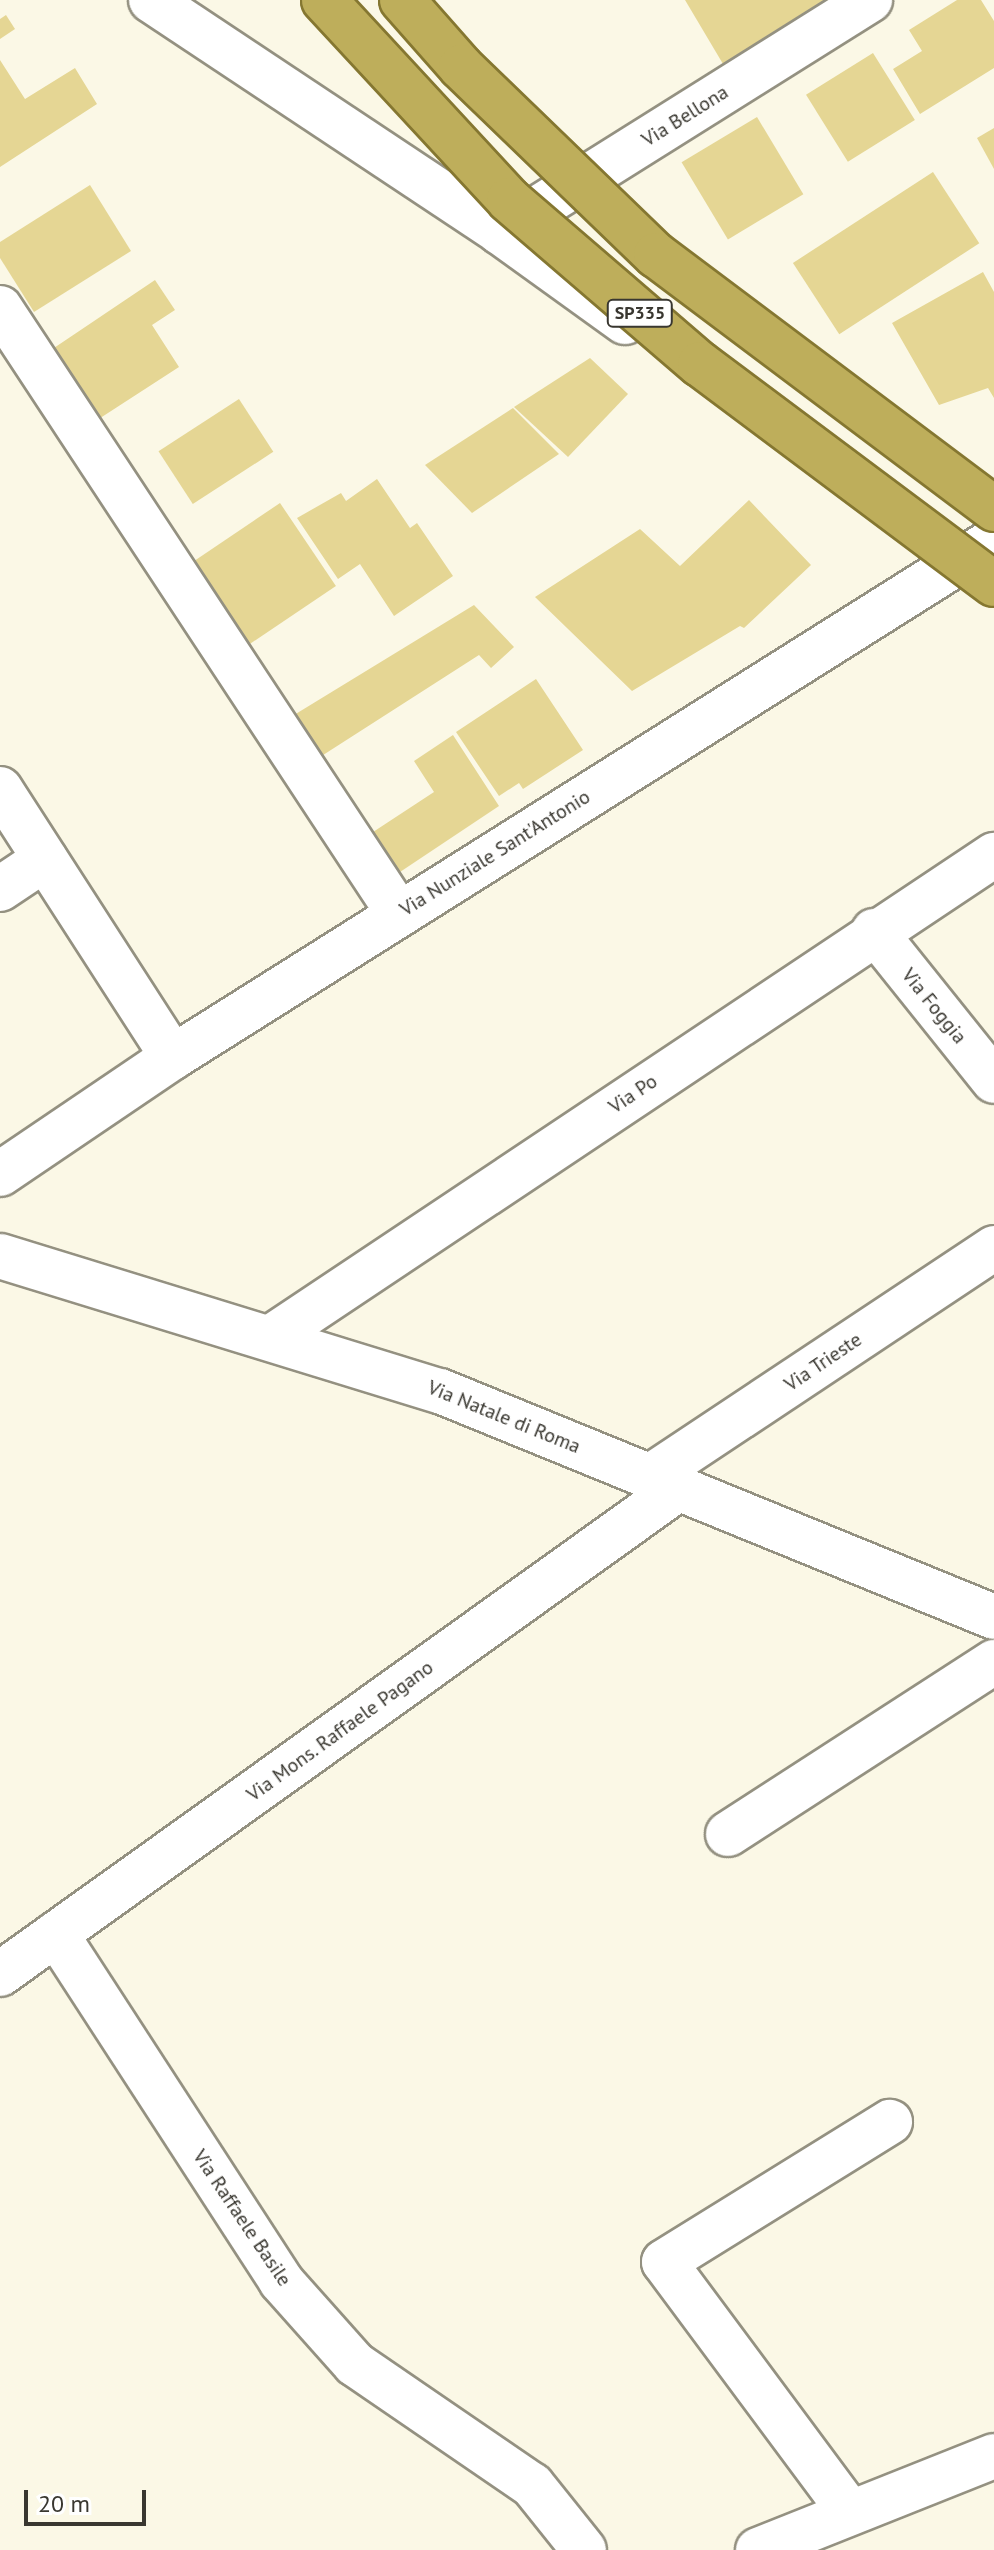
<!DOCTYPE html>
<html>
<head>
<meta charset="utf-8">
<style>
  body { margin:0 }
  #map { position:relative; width:994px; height:2550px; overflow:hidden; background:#fbf8e6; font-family:"PT Sans",sans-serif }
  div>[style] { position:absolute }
  .building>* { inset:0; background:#e5d694; transform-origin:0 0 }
  .roads { filter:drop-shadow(2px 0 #949181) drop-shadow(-2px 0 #949181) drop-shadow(0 2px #949181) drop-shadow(0 -2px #949181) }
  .minor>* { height:44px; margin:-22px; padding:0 22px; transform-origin:22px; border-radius:22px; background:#fff }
  .tertiary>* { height:44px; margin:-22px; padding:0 22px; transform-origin:22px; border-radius:22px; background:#fff }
  .bridges { filter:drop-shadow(2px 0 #857731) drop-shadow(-2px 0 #857731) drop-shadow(0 2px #857731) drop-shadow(0 -2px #857731) }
  .trunk-bridge>* { height:44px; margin:-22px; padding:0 22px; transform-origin:22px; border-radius:22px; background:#beae5b }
  span { translate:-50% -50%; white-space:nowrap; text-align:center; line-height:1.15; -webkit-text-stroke:6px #fff; paint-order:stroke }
  .shield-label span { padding:2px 6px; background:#fff; border:2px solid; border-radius:6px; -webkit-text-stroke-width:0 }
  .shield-label { font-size:18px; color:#393730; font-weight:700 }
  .street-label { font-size:20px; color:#393730 }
  .scale { position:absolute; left:24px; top:2490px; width:122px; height:36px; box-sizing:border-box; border:4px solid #393730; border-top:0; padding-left:10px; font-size:24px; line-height:28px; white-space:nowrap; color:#393730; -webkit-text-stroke:6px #fff; paint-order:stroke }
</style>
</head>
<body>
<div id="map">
  <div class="building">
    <i style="clip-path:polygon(685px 0,831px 0,723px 64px)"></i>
    <i style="clip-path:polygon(957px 0,981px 0,994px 21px,994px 68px,920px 114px,893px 69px,922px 51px,909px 30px)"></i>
    <i style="clip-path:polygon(6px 15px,15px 29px,0 39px,0 19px)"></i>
    <i style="left:873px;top:53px;width:79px;height:79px;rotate:58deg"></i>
    <i style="clip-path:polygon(0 60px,25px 99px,75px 68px,97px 104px,0 167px)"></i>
    <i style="left:757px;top:117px;width:90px;height:88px;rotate:59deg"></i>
    <i style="clip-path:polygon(994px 128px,994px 169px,977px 138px)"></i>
    <i style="left:933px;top:172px;width:85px;height:167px;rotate:57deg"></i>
    <i style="clip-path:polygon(90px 185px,131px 251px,34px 312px,0 258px,0 242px)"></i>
    <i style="clip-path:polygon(983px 272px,994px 292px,994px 398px,988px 388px,939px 405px,892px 323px)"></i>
    <i style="clip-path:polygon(155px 280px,175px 310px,152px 325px,179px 367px,91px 424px,45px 354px)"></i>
    <i style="clip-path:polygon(590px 358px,628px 394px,568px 457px,514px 407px)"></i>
    <i style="left:239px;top:399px;width:63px;height:96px;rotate:57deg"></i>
    <i style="clip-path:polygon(513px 408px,559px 454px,472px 513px,425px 465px)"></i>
    <i style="clip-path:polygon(377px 479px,410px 528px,417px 523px,453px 576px,394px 616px,360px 564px,338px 579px,297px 518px,341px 493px,346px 501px)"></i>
    <i style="clip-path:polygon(749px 500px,811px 565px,744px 628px,740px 626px,632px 691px,535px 597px,640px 529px,680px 566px)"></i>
    <i style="left:280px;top:503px;width:100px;height:108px;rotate:56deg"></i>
    <i style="clip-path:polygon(474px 605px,514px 647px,491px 668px,479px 655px,320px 757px,294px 715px)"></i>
    <i style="clip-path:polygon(536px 679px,583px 750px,523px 789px,519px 783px,499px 796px,456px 732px)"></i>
    <i style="clip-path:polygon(453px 735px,499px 806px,397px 874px,370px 834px,434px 792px,414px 761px)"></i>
  </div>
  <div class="roads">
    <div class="minor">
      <i style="left:151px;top:0;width:419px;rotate:33.6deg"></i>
      <i style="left:500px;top:232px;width:154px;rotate:35.8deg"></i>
      <i style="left:500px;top:232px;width:437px;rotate:-32.1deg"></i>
      <i style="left:0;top:308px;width:726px;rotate:56.64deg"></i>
      <i style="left:0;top:789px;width:319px;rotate:57.2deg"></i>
      <i style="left:0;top:889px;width:54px;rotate:-33.7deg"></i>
      <i style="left:874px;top:931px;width:192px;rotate:51.3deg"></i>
      <i style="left:0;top:1174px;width:209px;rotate:-34.1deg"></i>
      <i style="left:173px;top:1057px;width:970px;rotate:-32.2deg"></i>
      <i style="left:0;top:1256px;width:460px;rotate:17.1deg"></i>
      <i style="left:440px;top:1391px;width:598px;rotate:22.19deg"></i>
      <i style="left:273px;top:1336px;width:867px;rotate:-33.71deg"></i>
      <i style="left:651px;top:1476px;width:412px;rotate:-33.6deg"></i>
      <i style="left:728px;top:1834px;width:317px;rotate:-32.9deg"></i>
      <i style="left:56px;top:1934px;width:414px;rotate:57deg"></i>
      <i style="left:281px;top:2281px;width:111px;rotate:48.3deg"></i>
      <i style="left:355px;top:2364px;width:214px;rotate:34.4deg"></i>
      <i style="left:532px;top:2485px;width:83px;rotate:51.3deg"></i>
      <i style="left:0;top:1974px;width:835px;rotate:-35.59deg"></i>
      <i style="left:849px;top:2511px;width:310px;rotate:-126.6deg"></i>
      <i style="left:664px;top:2262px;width:266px;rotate:-31.8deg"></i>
    </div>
    <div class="tertiary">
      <i style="left:758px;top:2550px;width:254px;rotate:-21.7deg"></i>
    </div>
  </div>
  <div class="bridges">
    <div class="trunk-bridge">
      <i style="left:324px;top:0;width:272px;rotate:47.2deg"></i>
      <i style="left:509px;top:200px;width:252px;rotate:40.7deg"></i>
      <i style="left:700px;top:364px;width:367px;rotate:36.8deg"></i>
      <i style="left:402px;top:0;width:89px;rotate:48.6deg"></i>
      <i style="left:461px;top:67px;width:271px;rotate:44deg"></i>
      <i style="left:656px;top:255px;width:423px;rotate:36.9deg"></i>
    </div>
  </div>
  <div class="shield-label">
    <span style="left:640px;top:313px">SP335</span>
  </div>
  <div class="street-label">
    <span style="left:685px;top:116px;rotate:-32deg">Via Bellona</span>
    <span style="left:495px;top:853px;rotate:-32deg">Via Nunziale Sant'Antonio</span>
    <span style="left:934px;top:1006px;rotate:51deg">Via Foggia</span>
    <span style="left:633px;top:1094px;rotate:-34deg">Via Po</span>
    <span style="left:823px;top:1362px;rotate:-34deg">Via Trieste</span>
    <span style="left:504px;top:1417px;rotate:22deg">Via Natale di Roma</span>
    <span style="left:340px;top:1731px;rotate:-36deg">Via Mons. Raffaele Pagano</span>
    <span style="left:242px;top:2218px;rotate:56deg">Via Raffaele Basile</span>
  </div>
  <div class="scale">20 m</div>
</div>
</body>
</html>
